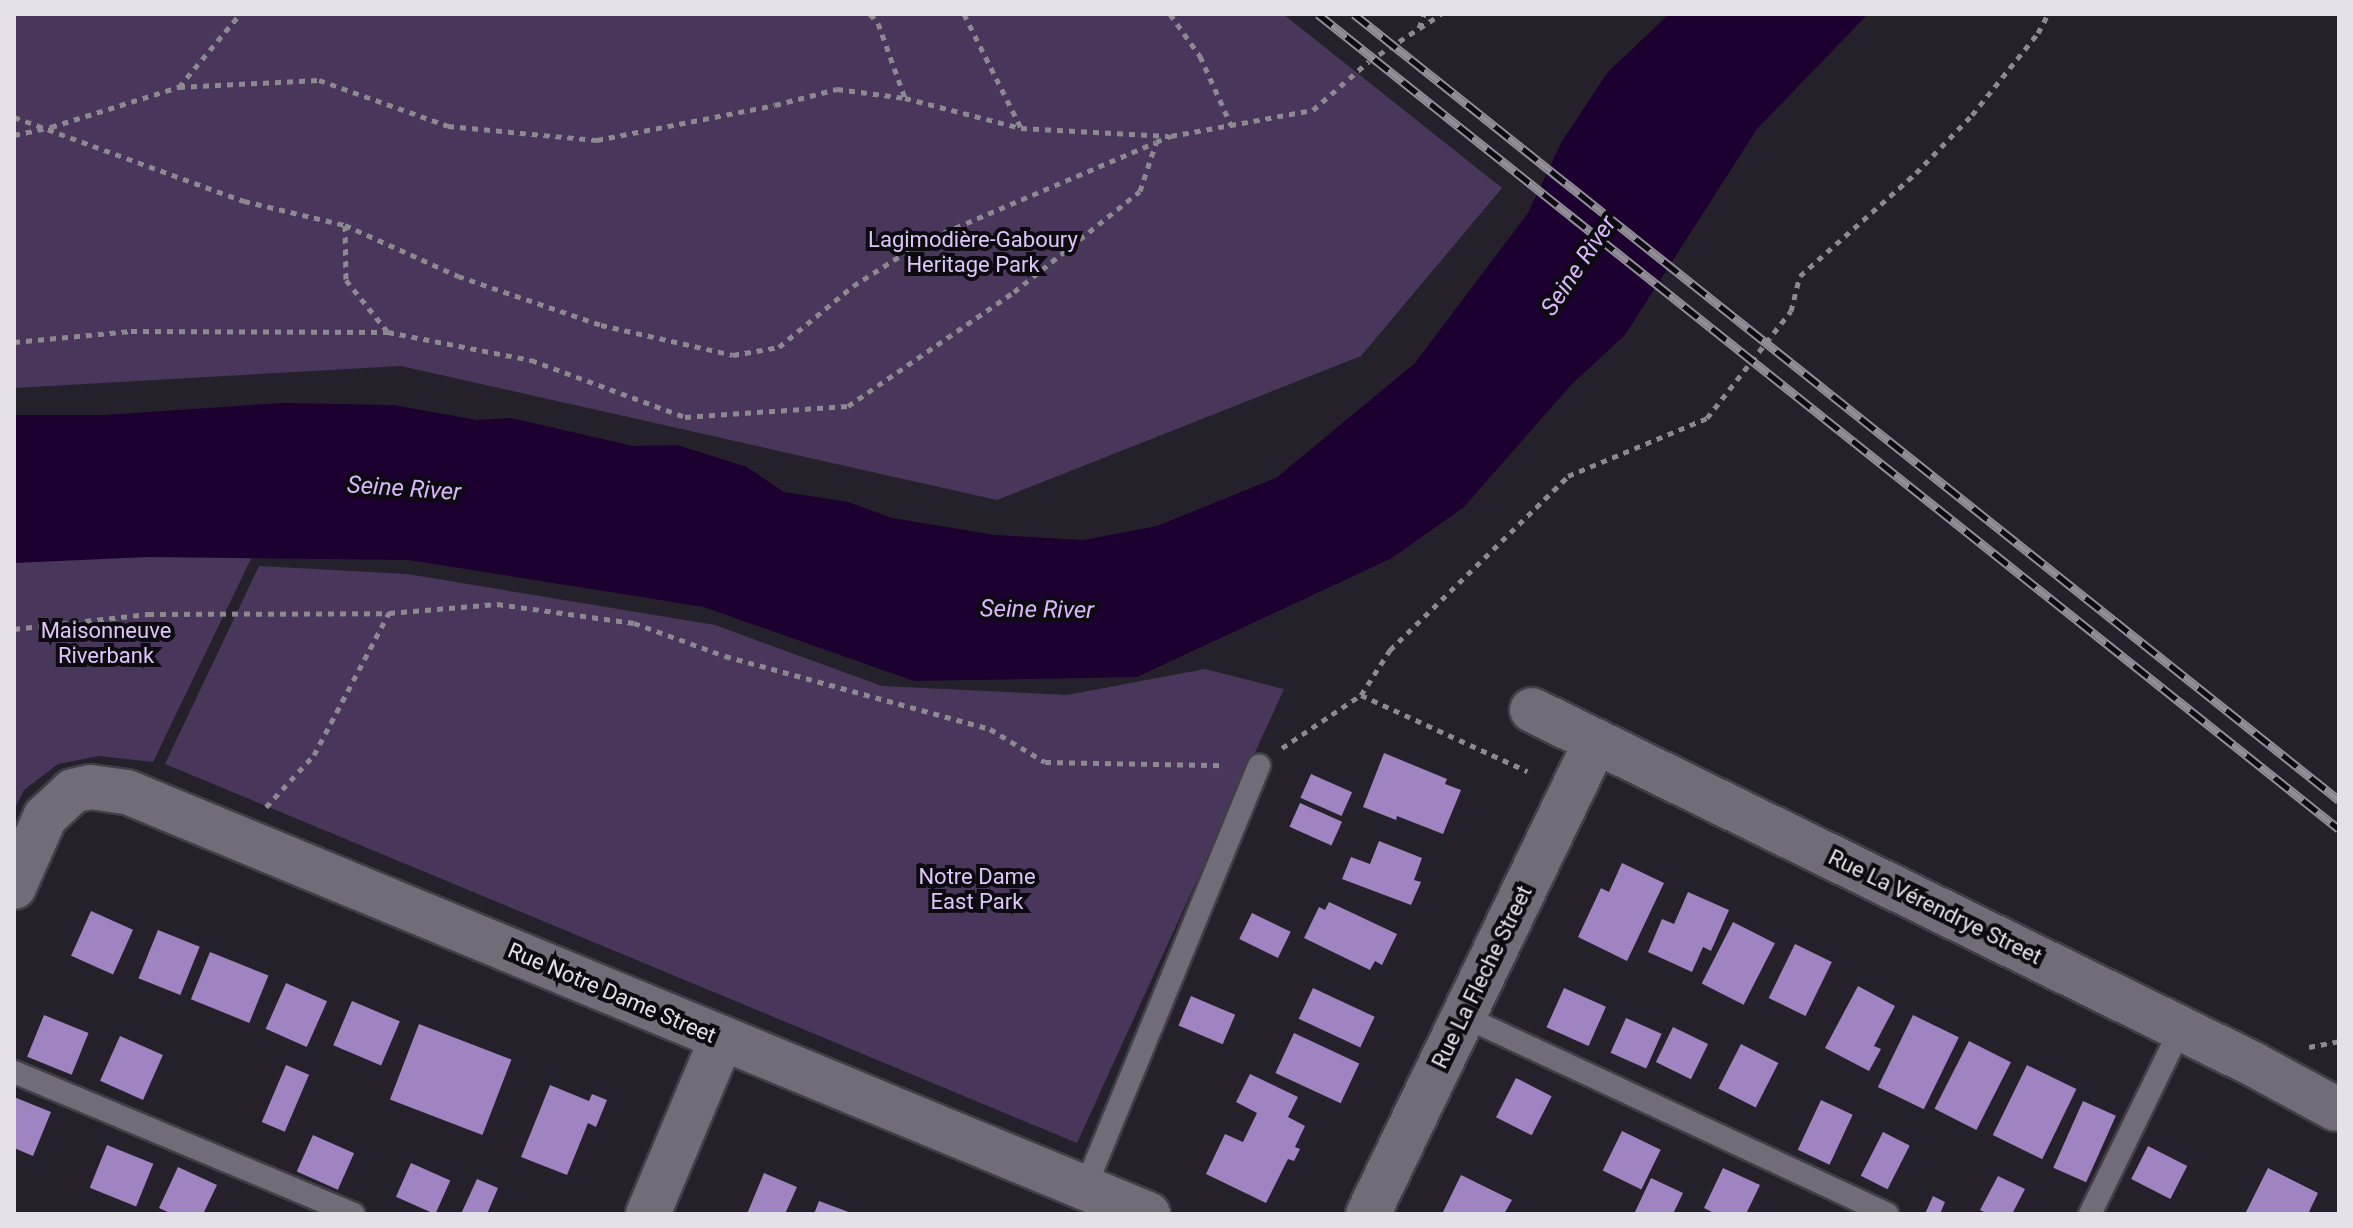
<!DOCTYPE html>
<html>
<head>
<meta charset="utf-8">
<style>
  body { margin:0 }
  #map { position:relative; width:2353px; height:1228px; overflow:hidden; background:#25212b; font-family:Roboto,sans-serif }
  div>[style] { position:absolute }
  .green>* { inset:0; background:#48375b }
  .water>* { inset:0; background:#1b0030 }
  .building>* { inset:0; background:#a083c1; transform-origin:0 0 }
  .path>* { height:5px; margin-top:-2.5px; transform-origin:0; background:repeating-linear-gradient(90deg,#8c8991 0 6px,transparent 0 12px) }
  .roads { filter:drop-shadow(2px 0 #413e46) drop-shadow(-2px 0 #413e46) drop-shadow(0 2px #413e46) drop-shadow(0 -2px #413e46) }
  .lane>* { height:22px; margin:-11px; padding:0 11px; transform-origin:11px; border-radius:11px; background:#716c78 }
  .street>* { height:44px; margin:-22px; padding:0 22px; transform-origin:22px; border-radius:22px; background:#716c78 }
  .rail>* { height:9px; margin-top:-4.5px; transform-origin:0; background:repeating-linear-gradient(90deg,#0d0b10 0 18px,#928e97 0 36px); box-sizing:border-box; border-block:2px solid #928e97 }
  span { translate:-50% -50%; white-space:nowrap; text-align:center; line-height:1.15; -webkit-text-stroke:8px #0d0b10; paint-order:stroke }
  .park-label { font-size:22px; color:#dec6fa }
  .street-label { font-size:22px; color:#e4e1e8 }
  .water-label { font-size:24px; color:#d8b8fc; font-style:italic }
  .frame { position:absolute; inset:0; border:16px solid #e4e1e8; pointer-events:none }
</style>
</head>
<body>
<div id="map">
  <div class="green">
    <i style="clip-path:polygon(14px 14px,1283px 14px,1502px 188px,1361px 356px,997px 500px,401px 366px,14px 388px)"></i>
    <i style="clip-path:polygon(260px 540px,153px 762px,99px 756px,58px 764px,24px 790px,14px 810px,14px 553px)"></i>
    <i style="clip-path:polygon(259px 566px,407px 574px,715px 625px,882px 686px,1067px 695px,1205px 669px,1284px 689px,1077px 1143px,165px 764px)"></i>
  </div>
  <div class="water">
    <i style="clip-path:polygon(1669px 14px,1868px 14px,1757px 129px,1625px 335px,1571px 385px,1464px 507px,1392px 558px,1137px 677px,914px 681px,704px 607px,409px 560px,148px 557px,14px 563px,14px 415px,104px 415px,280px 403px,393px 405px,477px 420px,511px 418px,633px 446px,677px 445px,747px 467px,784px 492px,848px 502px,892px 518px,995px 535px,1084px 540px,1157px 526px,1276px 478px,1415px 363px,1528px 213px,1561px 143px,1607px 73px)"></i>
  </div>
  <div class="building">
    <i style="clip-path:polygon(1384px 753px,1447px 779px,1445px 784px,1461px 790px,1443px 834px,1397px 816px,1396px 820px,1363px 807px)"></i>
    <i style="left:1311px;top:774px;width:45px;height:26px;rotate:24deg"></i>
    <i style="left:1300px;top:803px;width:46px;height:26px;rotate:24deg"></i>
    <i style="clip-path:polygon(1379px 841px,1422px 858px,1414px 880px,1421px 882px,1411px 905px,1342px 879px,1351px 857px,1370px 864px)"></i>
    <i style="clip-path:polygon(1622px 863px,1664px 883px,1627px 961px,1578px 937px,1601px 888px,1609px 892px)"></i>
    <i style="clip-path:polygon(1688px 892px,1729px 910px,1711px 951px,1703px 947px,1692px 972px,1648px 952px,1662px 919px,1674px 924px)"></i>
    <i style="clip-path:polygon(1329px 902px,1397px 934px,1382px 965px,1375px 961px,1370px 970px,1304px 938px,1319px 907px,1325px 910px)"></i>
    <i style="left:91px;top:911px;width:46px;height:49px;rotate:24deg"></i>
    <i style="left:1252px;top:913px;width:43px;height:29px;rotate:26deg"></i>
    <i style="left:1733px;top:922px;width:47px;height:69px;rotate:27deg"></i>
    <i style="left:158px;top:930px;width:45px;height:52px;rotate:22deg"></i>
    <i style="left:1795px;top:944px;width:41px;height:60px;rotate:26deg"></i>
    <i style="left:210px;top:952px;width:63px;height:51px;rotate:22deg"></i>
    <i style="left:286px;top:983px;width:45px;height:50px;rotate:24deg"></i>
    <i style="clip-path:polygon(1858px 986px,1895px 1006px,1874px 1046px,1881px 1049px,1869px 1071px,1825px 1048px)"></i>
    <i style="left:1313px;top:988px;width:68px;height:34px;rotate:25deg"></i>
    <i style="left:1564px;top:988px;width:46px;height:43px;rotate:24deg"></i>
    <i style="left:1191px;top:996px;width:48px;height:32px;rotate:23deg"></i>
    <i style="left:352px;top:1001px;width:52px;height:48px;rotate:23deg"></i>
    <i style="left:44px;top:1015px;width:48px;height:45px;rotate:22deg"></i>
    <i style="left:1913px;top:1015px;width:51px;height:80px;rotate:26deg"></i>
    <i style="left:1626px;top:1018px;width:39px;height:38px;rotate:24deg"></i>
    <i style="left:419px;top:1024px;width:99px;height:81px;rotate:21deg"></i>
    <i style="left:1673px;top:1027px;width:39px;height:39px;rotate:26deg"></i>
    <i style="left:1294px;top:1033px;width:72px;height:44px;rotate:25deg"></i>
    <i style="left:120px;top:1036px;width:47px;height:49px;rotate:24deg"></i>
    <i style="left:1969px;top:1041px;width:47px;height:76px;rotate:27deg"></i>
    <i style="left:1741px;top:1044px;width:42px;height:50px;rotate:27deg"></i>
    <i style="left:286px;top:1065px;width:25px;height:62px;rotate:23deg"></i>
    <i style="left:2027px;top:1065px;width:55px;height:78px;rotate:26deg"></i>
    <i style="clip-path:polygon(1250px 1074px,1298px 1097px,1288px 1117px,1305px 1126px,1295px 1147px,1300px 1149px,1294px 1161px,1288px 1159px,1266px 1203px,1206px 1174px,1225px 1134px,1243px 1142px,1257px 1113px,1236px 1102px)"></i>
    <i style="left:1516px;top:1078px;width:40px;height:44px;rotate:27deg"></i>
    <i style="clip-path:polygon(550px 1085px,589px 1101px,592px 1094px,607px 1100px,596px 1127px,588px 1123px,567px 1175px,521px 1157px)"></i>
    <i style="clip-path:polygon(14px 1097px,51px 1112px,33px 1156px,14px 1148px)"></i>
    <i style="left:1821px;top:1100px;width:35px;height:55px;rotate:25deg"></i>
    <i style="left:2083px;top:1101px;width:36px;height:73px;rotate:24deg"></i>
    <i style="left:1622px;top:1131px;width:43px;height:44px;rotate:26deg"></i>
    <i style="left:1883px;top:1132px;width:30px;height:49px;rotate:27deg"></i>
    <i style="left:313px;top:1135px;width:45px;height:40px;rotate:24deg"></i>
    <i style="left:107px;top:1145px;width:50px;height:46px;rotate:22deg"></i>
    <i style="left:2148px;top:1146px;width:44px;height:37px;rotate:27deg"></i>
    <i style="left:411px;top:1163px;width:43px;height:37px;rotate:24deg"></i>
    <i style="clip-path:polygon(178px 1167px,217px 1185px,203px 1214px,172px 1214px,159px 1208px)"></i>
    <i style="clip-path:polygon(1723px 1168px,1760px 1185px,1746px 1214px,1716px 1214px,1704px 1208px)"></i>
    <i style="clip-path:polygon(2268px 1168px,2318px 1193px,2308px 1214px,2245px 1214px)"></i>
    <i style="clip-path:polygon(764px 1173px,797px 1187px,785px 1214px,747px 1214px)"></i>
    <i style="clip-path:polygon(1461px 1175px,1512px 1200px,1504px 1214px,1442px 1214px)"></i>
    <i style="clip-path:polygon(1998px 1176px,2025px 1189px,2012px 1214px,1988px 1214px,1980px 1210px)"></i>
    <i style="clip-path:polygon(1651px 1178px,1683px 1193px,1673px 1214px,1634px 1214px)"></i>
    <i style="clip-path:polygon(477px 1179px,498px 1188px,487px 1214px,461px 1214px)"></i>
    <i style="clip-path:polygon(1933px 1196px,1945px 1202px,1940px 1214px,1925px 1214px)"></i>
    <i style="clip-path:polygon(819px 1201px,854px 1214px,814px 1214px)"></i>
  </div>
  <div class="path">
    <i style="left:870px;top:14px;width:12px;rotate:48deg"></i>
    <i style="left:878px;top:23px;width:80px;rotate:70.2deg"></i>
    <i style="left:964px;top:14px;width:127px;rotate:63.4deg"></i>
    <i style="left:1170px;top:14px;width:52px;rotate:54.5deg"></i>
    <i style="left:1200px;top:56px;width:76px;rotate:65.8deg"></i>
    <i style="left:1419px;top:28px;width:15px;rotate:-70deg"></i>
    <i style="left:179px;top:87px;width:140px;rotate:-2.9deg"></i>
    <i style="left:319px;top:80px;width:137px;rotate:19.6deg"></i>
    <i style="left:448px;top:126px;width:150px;rotate:5.4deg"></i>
    <i style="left:597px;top:140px;width:181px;rotate:-11.1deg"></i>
    <i style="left:775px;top:105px;width:64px;rotate:-14.5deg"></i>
    <i style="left:837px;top:89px;width:69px;rotate:7.5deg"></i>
    <i style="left:905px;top:98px;width:120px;rotate:14.5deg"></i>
    <i style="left:1021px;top:128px;width:147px;rotate:3.1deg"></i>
    <i style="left:14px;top:117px;width:245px;rotate:20.1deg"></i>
    <i style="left:244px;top:201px;width:104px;rotate:13.4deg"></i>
    <i style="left:345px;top:225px;width:124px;rotate:24.3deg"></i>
    <i style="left:458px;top:276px;width:151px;rotate:18.9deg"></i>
    <i style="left:601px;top:325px;width:135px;rotate:12.8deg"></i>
    <i style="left:733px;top:355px;width:47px;rotate:-9.9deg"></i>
    <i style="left:779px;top:347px;width:96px;rotate:-39.5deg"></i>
    <i style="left:853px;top:286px;width:82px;rotate:-32.5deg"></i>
    <i style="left:922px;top:242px;width:254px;rotate:-23.1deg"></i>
    <i style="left:1156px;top:142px;width:16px;rotate:-22deg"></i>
    <i style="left:1171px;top:136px;width:144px;rotate:-10.4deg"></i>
    <i style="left:1313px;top:110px;width:74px;rotate:-41.2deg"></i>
    <i style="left:1369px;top:61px;width:86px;rotate:-33.1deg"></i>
    <i style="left:14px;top:135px;width:38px;rotate:-12deg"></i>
    <i style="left:51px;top:127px;width:134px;rotate:-17.4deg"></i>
    <i style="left:179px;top:87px;width:95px;rotate:-50.1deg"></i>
    <i style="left:345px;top:225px;width:55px;rotate:89deg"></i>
    <i style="left:346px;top:280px;width:65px;rotate:51.2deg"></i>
    <i style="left:14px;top:342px;width:118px;rotate:-5.4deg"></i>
    <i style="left:131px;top:331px;width:257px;rotate:0.2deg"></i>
    <i style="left:388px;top:332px;width:146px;rotate:11.1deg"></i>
    <i style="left:531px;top:360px;width:164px;rotate:20.3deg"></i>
    <i style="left:685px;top:417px;width:163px;rotate:-3.9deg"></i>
    <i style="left:848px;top:406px;width:201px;rotate:-34.5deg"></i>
    <i style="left:1014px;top:292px;width:161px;rotate:-38.7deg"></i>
    <i style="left:1140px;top:191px;width:51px;rotate:-71.6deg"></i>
    <i style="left:14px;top:629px;width:135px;rotate:-6.4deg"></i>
    <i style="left:148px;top:614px;width:241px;rotate:-0.2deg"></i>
    <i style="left:389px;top:613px;width:108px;rotate:-4.8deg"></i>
    <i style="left:497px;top:604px;width:138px;rotate:7.9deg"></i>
    <i style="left:634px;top:623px;width:97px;rotate:19.9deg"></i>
    <i style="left:725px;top:656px;width:275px;rotate:15.4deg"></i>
    <i style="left:990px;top:729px;width:64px;rotate:31deg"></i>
    <i style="left:1045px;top:762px;width:180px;rotate:1deg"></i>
    <i style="left:1361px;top:695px;width:54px;rotate:-57.2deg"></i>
    <i style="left:1390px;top:650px;width:249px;rotate:-44.3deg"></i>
    <i style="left:1568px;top:476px;width:151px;rotate:-22.6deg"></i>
    <i style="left:1707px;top:418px;width:136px;rotate:-51.9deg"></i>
    <i style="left:1791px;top:311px;width:36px;rotate:-76deg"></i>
    <i style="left:1800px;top:276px;width:155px;rotate:-41.6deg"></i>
    <i style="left:1916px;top:173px;width:81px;rotate:-46deg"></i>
    <i style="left:1972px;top:115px;width:105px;rotate:-51.2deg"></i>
    <i style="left:2038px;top:33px;width:21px;rotate:-62deg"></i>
    <i style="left:1282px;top:748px;width:95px;rotate:-33.9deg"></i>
    <i style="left:1361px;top:695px;width:183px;rotate:24.6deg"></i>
    <i style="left:266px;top:807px;width:71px;rotate:-47.3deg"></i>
    <i style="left:314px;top:755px;width:161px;rotate:-62.2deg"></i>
    <i style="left:2309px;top:1047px;width:31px;rotate:-11deg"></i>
  </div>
  <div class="roads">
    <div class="lane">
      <i style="left:1463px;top:1016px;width:468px;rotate:25deg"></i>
      <i style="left:14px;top:1072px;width:368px;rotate:22.7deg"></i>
      <i style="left:1085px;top:1188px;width:457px;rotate:-67.6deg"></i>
      <i style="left:2090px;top:1214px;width:207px;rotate:-63.9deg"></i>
    </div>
    <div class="street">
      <i style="left:1532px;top:710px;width:803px;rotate:26.15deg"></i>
      <i style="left:2253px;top:1064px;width:94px;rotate:28.5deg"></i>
      <i style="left:14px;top:887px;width:77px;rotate:-66.1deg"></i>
      <i style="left:45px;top:817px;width:38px;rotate:-43deg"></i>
      <i style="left:73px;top:791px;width:17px;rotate:-13deg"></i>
      <i style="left:90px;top:787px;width:37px;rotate:8deg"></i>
      <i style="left:127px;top:792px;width:1105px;rotate:22.46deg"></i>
      <i style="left:648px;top:1214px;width:189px;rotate:-67.2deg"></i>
      <i style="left:1368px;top:1214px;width:525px;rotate:-64.26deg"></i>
    </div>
  </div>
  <div class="rail">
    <i style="left:1318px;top:14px;width:1306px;rotate:38.6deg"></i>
    <i style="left:1354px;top:14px;width:1260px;rotate:38.59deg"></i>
  </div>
  <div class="park-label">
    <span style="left:973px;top:252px">Lagimodière-Gaboury<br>Heritage Park</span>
    <span style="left:106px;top:643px">Maisonneuve<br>Riverbank</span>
    <span style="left:977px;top:889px">Notre Dame<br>East Park</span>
  </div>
  <div class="street-label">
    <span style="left:1935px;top:907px;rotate:26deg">Rue La Vérendrye Street</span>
    <span style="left:1482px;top:977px;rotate:-64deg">Rue La Fleche Street</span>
    <span style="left:612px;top:993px;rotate:23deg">Rue Notre Dame Street</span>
  </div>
  <div class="water-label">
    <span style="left:1579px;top:266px;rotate:-56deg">Seine River</span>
    <span style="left:404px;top:489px;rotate:4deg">Seine River</span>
    <span style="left:1037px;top:610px;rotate:1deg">Seine River</span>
  </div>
  <div class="frame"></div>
</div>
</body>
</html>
